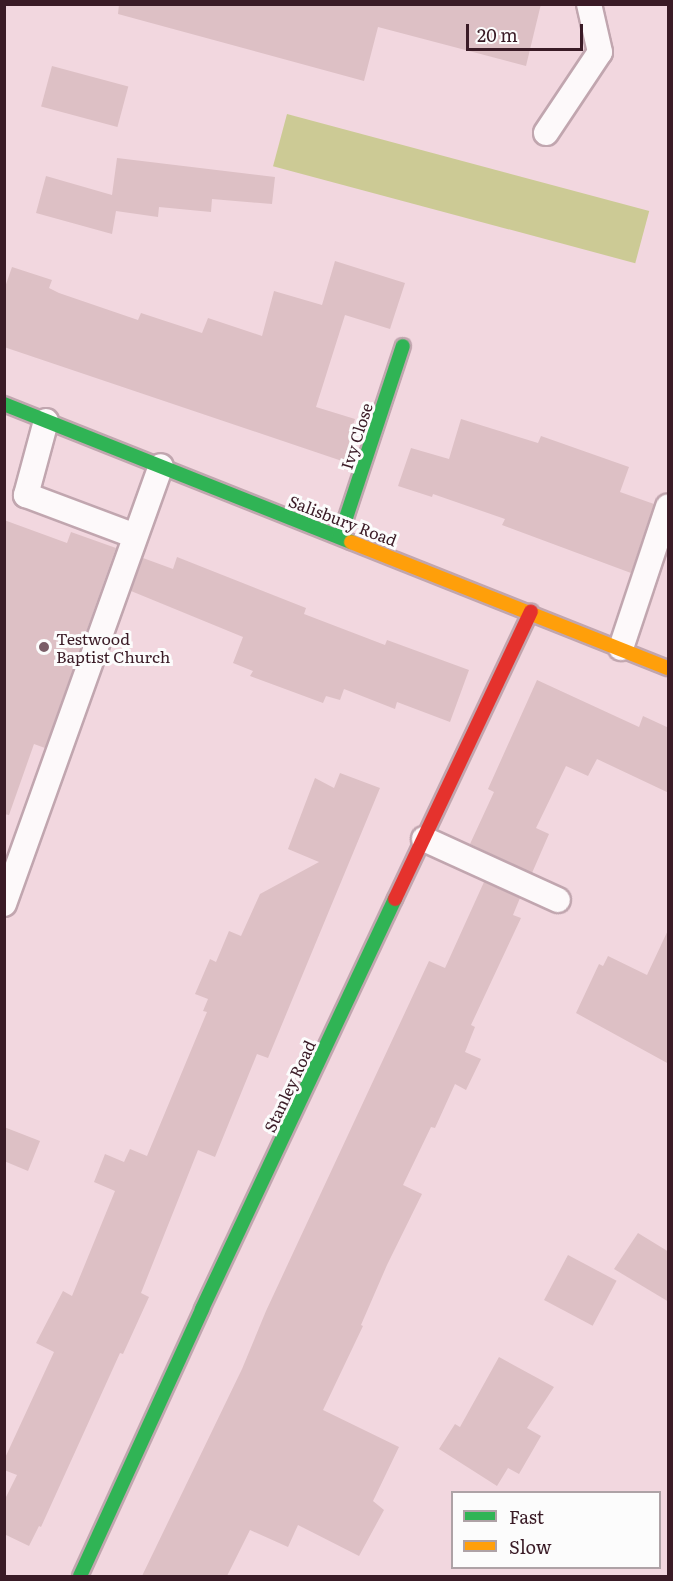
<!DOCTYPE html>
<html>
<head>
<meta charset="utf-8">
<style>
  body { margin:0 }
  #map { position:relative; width:673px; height:1581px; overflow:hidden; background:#f2d7df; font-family:Literata,serif }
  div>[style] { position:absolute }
  .green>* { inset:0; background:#ccca95; transform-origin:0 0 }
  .building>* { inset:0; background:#ddc0c5; transform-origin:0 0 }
  .roads { filter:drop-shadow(2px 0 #c1a6af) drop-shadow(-2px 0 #c1a6af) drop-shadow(0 2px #c1a6af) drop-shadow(0 -2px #c1a6af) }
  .lane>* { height:24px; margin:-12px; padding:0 12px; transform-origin:12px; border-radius:12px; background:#fdf9fa }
  .fast>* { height:14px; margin:-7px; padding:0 7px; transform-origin:7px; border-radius:7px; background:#30b455 }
  .slow>* { height:14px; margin:-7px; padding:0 7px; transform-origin:7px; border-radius:7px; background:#ff9f0a }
  .jam>* { height:14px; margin:-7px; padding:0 7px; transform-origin:7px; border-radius:7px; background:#e5322d }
  .dots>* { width:16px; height:16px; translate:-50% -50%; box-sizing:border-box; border:3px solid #fcfcfc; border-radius:50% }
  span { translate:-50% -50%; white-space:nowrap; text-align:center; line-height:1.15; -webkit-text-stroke:6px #fcfcfc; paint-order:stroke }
  .street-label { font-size:16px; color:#3a1b26 }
  .poi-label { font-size:16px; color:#3a1b26 }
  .left { translate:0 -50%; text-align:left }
  .frame { position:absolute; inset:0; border:6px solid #3a1b26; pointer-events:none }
  .legend { position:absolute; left:451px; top:1491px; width:210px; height:78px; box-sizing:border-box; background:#fcfcfc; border:2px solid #aea2a6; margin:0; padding:8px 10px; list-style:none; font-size:18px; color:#3a1b26 }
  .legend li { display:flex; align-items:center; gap:12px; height:30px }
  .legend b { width:30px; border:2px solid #aea2a6 }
  .scale { position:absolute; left:466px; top:24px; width:117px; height:27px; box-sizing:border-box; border:3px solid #3a1b26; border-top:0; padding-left:8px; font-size:18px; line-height:21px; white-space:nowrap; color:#3a1b26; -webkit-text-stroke:4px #fcfcfc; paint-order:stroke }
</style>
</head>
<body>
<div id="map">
  <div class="green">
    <i style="left:287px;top:114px;width:375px;height:54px;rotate:15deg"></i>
  </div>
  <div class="building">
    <i style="clip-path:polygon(119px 4px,541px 4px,526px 66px,378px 27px,364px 81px,118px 14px)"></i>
    <i style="left:52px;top:66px;width:79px;height:42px;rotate:15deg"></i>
    <i style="clip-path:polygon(117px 158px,275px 177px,272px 204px,212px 199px,211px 212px,159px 207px,158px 217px,116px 211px,112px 234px,36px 213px,46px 176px,112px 195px)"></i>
    <i style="clip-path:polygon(335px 261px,405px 283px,390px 329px,345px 315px,316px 407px,355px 419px,352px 430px,355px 431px,345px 462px,4px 347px,4px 290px,12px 267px,52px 280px,49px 288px,59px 293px,138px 320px,141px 313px,202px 333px,208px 318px,262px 336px,274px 291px,322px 305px)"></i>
    <i style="clip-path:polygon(461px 419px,538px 443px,541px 436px,629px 467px,620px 492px,654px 504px,631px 573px,502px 525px,505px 519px,433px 494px,432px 497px,398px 486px,411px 448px,449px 459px)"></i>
    <i style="clip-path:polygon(4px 520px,67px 543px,71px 532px,116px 548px,45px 748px,34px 744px,9px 815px,4px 814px)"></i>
    <i style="clip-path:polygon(177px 557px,306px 608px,304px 614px,385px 645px,387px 640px,469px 670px,450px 722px,397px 702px,395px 709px,344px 689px,340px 700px,326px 696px,323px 703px,250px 676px,253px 671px,233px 663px,243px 637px,131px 591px,143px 558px,173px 569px)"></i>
    <i style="clip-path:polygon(537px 680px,639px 727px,643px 716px,669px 728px,669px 793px,597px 759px,588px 776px,566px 766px,536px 828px,549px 834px,532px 873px,470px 844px,494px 792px,488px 789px)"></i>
    <i style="clip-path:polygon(340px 773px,380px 788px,268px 1058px,257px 1054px,215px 1157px,198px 1150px,141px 1293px,149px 1297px,123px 1354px,120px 1353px,41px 1527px,39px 1526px,29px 1546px,4px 1534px,4px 1501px,17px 1475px,4px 1470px,4px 1460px,54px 1352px,36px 1343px,63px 1291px,72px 1296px,115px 1191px,94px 1182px,105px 1154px,124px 1162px,130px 1149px,147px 1156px,207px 1012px,203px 1011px,208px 999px,195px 994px,210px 959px,216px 962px,229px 931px,241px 936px,260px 894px,319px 862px,288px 849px,315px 778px,334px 788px)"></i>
    <i style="clip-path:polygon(484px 882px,520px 898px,513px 915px,521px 918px,471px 1025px,475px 1027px,465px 1052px,481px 1059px,466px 1090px,455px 1084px,435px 1128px,431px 1127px,403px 1185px,422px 1194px,387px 1265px,361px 1325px,363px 1326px,323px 1410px,399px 1447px,373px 1501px,384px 1510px,359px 1556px,298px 1525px,288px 1547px,250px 1530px,227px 1576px,142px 1576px,242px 1369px,266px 1311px,429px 961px,445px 968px)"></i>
    <i style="clip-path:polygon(669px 928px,669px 1064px,576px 1013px,599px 964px,603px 966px,608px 956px,647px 975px)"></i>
    <i style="clip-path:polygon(4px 1127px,40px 1141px,28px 1171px,4px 1161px)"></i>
    <i style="clip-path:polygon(638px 1233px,669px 1252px,669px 1302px,614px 1269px)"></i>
    <i style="left:568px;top:1255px;width:55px;height:51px;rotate:28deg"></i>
    <i style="clip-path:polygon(499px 1357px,554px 1387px,527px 1428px,541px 1436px,519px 1474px,508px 1468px,497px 1486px,439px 1449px,455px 1424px,460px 1427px)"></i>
  </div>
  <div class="roads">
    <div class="lane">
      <i style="left:546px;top:133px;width:97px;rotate:-56.3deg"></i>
      <i style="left:600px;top:52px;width:49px;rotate:-102.9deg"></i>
      <i style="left:46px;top:421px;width:77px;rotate:105.1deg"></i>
      <i style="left:26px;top:495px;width:116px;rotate:20.6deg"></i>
      <i style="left:621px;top:648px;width:149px;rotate:-71.6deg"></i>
      <i style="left:424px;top:839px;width:147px;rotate:24.5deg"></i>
      <i style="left:4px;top:904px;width:465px;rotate:-70.3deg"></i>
    </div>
    <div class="fast">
      <i style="left:4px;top:404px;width:373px;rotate:21.7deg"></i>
      <i style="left:340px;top:536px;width:200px;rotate:-71.7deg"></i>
      <i style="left:80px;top:1576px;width:294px;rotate:-65.4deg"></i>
      <i style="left:202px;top:1309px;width:453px;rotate:-64.8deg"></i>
    </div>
    <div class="slow">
      <i style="left:351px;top:542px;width:341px;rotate:21.7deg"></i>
    </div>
    <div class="jam">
      <i style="left:395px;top:899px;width:318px;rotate:-64.7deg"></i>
    </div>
  </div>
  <div class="dots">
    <i style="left:44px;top:647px;background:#7a5d67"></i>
  </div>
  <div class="street-label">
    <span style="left:356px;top:436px;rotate:-72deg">Ivy Close</span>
    <span style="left:343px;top:520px;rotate:21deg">Salisbury Road</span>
    <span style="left:289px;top:1086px;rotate:-65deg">Stanley Road</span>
  </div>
  <div class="poi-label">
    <span class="left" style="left:56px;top:647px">Testwood<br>Baptist Church</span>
  </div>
  <div class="frame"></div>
  <ul class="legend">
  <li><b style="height:8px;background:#30b455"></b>Fast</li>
  <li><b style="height:8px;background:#ff9f0a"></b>Slow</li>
  </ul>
  <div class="scale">20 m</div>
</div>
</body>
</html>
